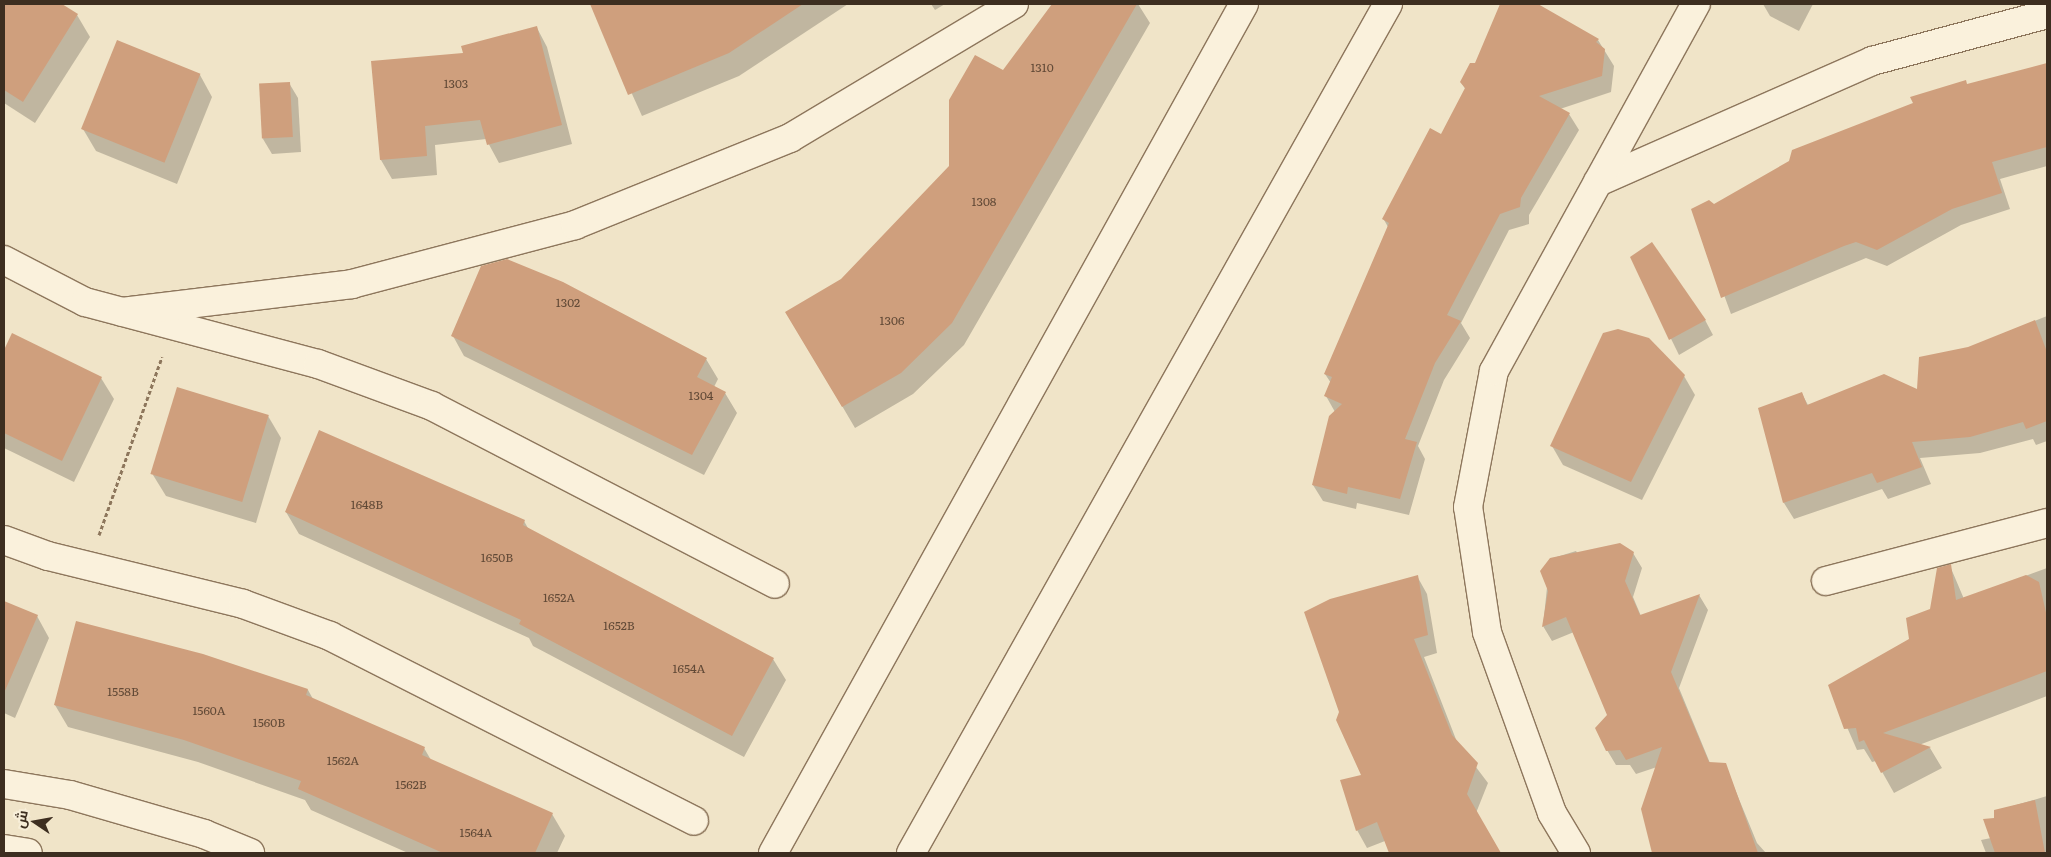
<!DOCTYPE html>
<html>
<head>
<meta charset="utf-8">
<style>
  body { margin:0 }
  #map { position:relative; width:2051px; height:857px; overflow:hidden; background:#f0e4c8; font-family:Literata,Cairo,serif }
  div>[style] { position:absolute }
  .shadow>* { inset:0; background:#0003 }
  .building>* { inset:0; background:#cf9f7d; transform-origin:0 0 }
  .path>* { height:3px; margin-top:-1.5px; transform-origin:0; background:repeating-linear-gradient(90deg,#8d765c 0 4px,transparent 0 6.5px) }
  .roads { filter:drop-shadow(1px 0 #8d765c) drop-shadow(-1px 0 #8d765c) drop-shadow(0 1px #8d765c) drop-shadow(0 -1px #8d765c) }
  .minor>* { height:28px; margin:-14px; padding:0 14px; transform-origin:14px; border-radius:14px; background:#faf1dc }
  span { translate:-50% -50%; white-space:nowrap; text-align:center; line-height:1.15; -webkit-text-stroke:4.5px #f7eed8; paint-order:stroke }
  .number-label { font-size:12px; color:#624a37 }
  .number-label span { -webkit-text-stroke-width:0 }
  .frame { position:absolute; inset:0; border:5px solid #3d2e20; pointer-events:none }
  .north { position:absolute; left:10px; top:797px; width:50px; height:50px; -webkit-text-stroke:4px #f7eed8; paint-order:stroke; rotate:282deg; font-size:14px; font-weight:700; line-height:20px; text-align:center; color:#3d2e20 }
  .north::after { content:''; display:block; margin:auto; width:18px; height:22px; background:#3d2e20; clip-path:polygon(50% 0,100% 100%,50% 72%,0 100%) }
</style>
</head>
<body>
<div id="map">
  <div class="shadow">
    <i style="clip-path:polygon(4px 4px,59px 4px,77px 15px,90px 37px,35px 123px,4px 103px)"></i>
    <i style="clip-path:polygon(609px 4px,848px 4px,739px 76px,642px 116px,594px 10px)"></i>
    <i style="clip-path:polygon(931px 4px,945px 4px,935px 10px)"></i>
    <i style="clip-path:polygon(1053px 4px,1138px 4px,1150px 23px,964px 345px,913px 394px,855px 428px,787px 312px,842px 280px,950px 167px,1004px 71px)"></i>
    <i style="clip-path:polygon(1501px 4px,1536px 4px,1598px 40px,1614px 66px,1611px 92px,1560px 109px,1569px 114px,1579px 130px,1529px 215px,1529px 224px,1509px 230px,1461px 323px,1470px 338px,1444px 380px,1418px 446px,1425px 459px,1409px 515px,1357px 503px,1356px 509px,1323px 501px,1313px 485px,1335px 412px,1326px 396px,1331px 383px,1325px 374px,1388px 227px,1383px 218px,1442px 136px,1466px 90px,1461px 82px,1476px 64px)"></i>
    <i style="clip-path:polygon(1763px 4px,1813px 4px,1799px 31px,1770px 16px)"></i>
    <i style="clip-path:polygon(537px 28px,547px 47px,572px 144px,499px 163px,486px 139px,435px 145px,437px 175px,392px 179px,381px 160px,373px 62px,465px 54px)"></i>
    <i style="clip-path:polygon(118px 42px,200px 75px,212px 97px,177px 184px,96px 151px,83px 129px)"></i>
    <i style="clip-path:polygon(2045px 65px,2047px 166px,2000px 179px,2010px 209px,1961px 225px,1887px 266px,1866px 258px,1731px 314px,1693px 210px,1714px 205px,1967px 85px)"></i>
    <i style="clip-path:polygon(289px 83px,298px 98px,301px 152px,272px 154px,263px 139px)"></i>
    <i style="clip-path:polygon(1631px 257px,1705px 320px,1713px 335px,1679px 355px)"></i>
    <i style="clip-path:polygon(2047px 316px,2047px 441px,2036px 445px,2033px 439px,1980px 453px,1920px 458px,1931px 484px,1888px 499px,1882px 489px,1794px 519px,1784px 503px,1802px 394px,1808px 405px,1918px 391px,1968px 348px)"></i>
    <i style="clip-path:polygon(12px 335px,101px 378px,114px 399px,74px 482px,4px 448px,4px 353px)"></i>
    <i style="clip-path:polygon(453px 336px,706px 359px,718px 379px,714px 387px,725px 393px,737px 413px,704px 475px,464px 356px)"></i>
    <i style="clip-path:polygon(1684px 376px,1695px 395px,1642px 500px,1563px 465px,1552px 446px)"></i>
    <i style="clip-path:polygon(268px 416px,281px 438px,256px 523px,166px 496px,153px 475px)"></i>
    <i style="clip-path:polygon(286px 512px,524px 521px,529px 530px,773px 659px,786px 680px,744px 757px,533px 646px,529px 638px,299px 534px)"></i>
    <i style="clip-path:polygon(1576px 551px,1579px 556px,1633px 553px,1642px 568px,1633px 597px,1641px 616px,1699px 595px,1708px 610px,1679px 688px,1710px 763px,1725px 765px,1757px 843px,1766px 853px,1663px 853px,1657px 767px,1636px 774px,1630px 765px,1616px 765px,1607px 750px,1608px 715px,1574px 632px,1552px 641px,1543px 626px,1550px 559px)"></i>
    <i style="clip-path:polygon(1950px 566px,1964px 599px,2047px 568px,2047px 696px,1919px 745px,1930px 748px,1942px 768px,1894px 793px,1876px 761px,1872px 762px,1864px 749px,1857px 750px,1829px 686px,1910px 639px,1931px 610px)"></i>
    <i style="clip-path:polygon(1417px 576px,1427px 594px,1437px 653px,1424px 657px,1457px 742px,1488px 783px,1476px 813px,1500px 853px,1390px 853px,1385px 841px,1367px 848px,1357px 830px,1362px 776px)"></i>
    <i style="clip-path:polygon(4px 602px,37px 616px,49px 638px,15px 718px,4px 713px)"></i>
    <i style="clip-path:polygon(308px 690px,313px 699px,424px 748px,431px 760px,552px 814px,565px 836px,557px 853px,408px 853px,311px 810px,305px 800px,198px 762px,68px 727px,55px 705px)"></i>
    <i style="clip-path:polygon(2047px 796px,2047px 853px,1986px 853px,1981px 840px,1991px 838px,1996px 811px)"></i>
  </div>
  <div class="building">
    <i style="clip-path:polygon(4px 4px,62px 4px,78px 14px,23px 102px,4px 90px)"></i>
    <i style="clip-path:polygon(590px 4px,803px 4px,729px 53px,628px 95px)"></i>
    <i style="clip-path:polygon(1052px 4px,1137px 4px,952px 323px,901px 373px,842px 407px,785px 312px,841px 279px,949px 166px,949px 100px,975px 55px,1003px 70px)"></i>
    <i style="clip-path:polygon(1500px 4px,1538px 4px,1599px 39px,1596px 42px,1605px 49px,1602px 76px,1539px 96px,1570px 113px,1521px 198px,1520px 207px,1500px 214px,1447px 315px,1461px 321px,1435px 363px,1405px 439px,1417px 442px,1400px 499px,1348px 487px,1347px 494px,1312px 485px,1329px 416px,1342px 404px,1324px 396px,1332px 377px,1324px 374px,1389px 223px,1382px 219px,1430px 128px,1441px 134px,1465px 88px,1460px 82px,1470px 63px,1475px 63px)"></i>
    <i style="clip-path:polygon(537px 26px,562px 125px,487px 145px,480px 120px,425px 126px,427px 156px,380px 160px,371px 61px,463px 53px,461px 46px)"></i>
    <i style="left:117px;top:40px;width:90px;height:96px;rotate:22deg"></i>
    <i style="clip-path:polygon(2047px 63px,2047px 147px,1992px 162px,2002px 193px,1952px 209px,1877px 250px,1856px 242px,1844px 246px,1721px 298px,1691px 209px,1709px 200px,1714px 204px,1789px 161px,1792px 150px,1913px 103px,1910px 97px,1966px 80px,1967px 84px)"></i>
    <i style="left:290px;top:82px;width:55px;height:31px;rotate:87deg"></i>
    <i style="clip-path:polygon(1652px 242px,1706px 320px,1669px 340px,1630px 257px)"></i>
    <i style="clip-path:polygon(507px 259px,563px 282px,707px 358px,697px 377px,726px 392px,692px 455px,451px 336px,481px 266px)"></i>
    <i style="clip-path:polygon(2035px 320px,2047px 352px,2047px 421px,2026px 429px,2023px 422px,1970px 437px,1912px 442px,1922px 467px,1877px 483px,1872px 473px,1783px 503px,1758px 408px,1802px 392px,1807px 405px,1884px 374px,1917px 389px,1919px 357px,1968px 347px)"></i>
    <i style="clip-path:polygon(1618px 329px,1649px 338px,1685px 375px,1631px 482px,1550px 446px,1603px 333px)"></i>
    <i style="clip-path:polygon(12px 333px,102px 377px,62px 461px,4px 433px,4px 350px)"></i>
    <i style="left:177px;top:387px;width:96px;height:91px;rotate:17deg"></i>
    <i style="clip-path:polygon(319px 430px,525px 520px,523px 525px,774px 658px,732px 736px,519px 624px,521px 620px,285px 512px)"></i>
    <i style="clip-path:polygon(1620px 543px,1634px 552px,1625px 581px,1640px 615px,1700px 594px,1671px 672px,1709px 762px,1726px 763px,1758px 853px,1652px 853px,1641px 809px,1662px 747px,1626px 760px,1620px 750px,1606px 751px,1595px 728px,1607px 715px,1566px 617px,1542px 627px,1548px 591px,1540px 571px,1550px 558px)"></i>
    <i style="clip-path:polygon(1951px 564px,1956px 600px,2026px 575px,2039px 582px,2047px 617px,2047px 671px,1883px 733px,1931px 747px,1881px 773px,1864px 740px,1859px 742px,1856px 728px,1844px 729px,1828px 685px,1909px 639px,1906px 618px,1930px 609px,1937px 568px)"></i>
    <i style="clip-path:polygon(1418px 575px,1428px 635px,1414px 639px,1452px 735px,1478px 763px,1467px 794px,1501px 853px,1389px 853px,1377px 822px,1356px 831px,1340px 780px,1361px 775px,1336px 720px,1339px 712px,1304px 612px,1330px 599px)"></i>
    <i style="clip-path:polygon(4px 601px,38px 615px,4px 693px)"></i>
    <i style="clip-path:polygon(76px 621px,203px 654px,308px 689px,306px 695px,425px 747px,422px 755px,553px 813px,535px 853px,443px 853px,298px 789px,301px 781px,184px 740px,54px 705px)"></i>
    <i style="clip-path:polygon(2035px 800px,2045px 853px,1995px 853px,1983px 819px,1994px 818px,1994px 810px)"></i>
  </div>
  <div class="path">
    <i style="left:99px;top:535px;width:189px;rotate:-70.5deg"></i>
  </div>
  <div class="roads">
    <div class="minor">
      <i style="left:1598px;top:182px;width:300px;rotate:-23.8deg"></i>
      <i style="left:1872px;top:61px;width:181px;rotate:-15deg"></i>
      <i style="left:4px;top:260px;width:91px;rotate:27.4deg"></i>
      <i style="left:85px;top:302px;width:241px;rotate:14.9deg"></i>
      <i style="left:318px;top:364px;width:121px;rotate:20.2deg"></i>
      <i style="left:432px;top:406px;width:386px;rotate:27.4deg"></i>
      <i style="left:122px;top:312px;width:232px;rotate:-6.9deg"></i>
      <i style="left:352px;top:284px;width:231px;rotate:-14.8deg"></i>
      <i style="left:575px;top:225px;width:232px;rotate:-22deg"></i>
      <i style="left:790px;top:138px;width:261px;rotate:-30.9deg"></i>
      <i style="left:4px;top:540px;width:47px;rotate:20deg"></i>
      <i style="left:48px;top:556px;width:201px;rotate:13.8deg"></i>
      <i style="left:243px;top:604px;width:93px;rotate:20.2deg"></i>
      <i style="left:330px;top:636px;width:408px;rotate:26.9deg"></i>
      <i style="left:1826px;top:581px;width:228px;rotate:-14.7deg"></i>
      <i style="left:4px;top:784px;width:67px;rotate:9.5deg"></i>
      <i style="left:70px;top:795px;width:140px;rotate:16.2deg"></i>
      <i style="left:204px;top:834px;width:50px;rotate:22.4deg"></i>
      <i style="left:4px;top:849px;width:24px;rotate:9deg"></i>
      <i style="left:773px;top:853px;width:971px;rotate:-60.98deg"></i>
      <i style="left:911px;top:853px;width:974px;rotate:-60.67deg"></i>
      <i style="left:1576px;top:853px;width:47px;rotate:-121deg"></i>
      <i style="left:1552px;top:813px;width:192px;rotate:-109.8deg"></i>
      <i style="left:1487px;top:632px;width:126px;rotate:-98.6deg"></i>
      <i style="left:1468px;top:507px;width:138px;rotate:-79.2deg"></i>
      <i style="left:1494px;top:371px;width:419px;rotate:-61.2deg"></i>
    </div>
  </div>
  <div class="number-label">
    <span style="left:1042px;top:68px">1310</span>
    <span style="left:456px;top:84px">1303</span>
    <span style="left:984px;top:202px">1308</span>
    <span style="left:568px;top:303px">1302</span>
    <span style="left:892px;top:321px">1306</span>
    <span style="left:701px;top:396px">1304</span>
    <span style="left:367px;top:505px">1648B</span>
    <span style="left:497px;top:558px">1650B</span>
    <span style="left:559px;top:598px">1652A</span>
    <span style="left:619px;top:626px">1652B</span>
    <span style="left:689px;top:669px">1654A</span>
    <span style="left:123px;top:692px">1558B</span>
    <span style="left:209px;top:711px">1560A</span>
    <span style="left:269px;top:723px">1560B</span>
    <span style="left:343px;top:761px">1562A</span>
    <span style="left:411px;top:785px">1562B</span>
    <span style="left:476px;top:833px">1564A</span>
  </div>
  <div class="frame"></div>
  <div class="north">ش</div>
</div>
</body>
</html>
